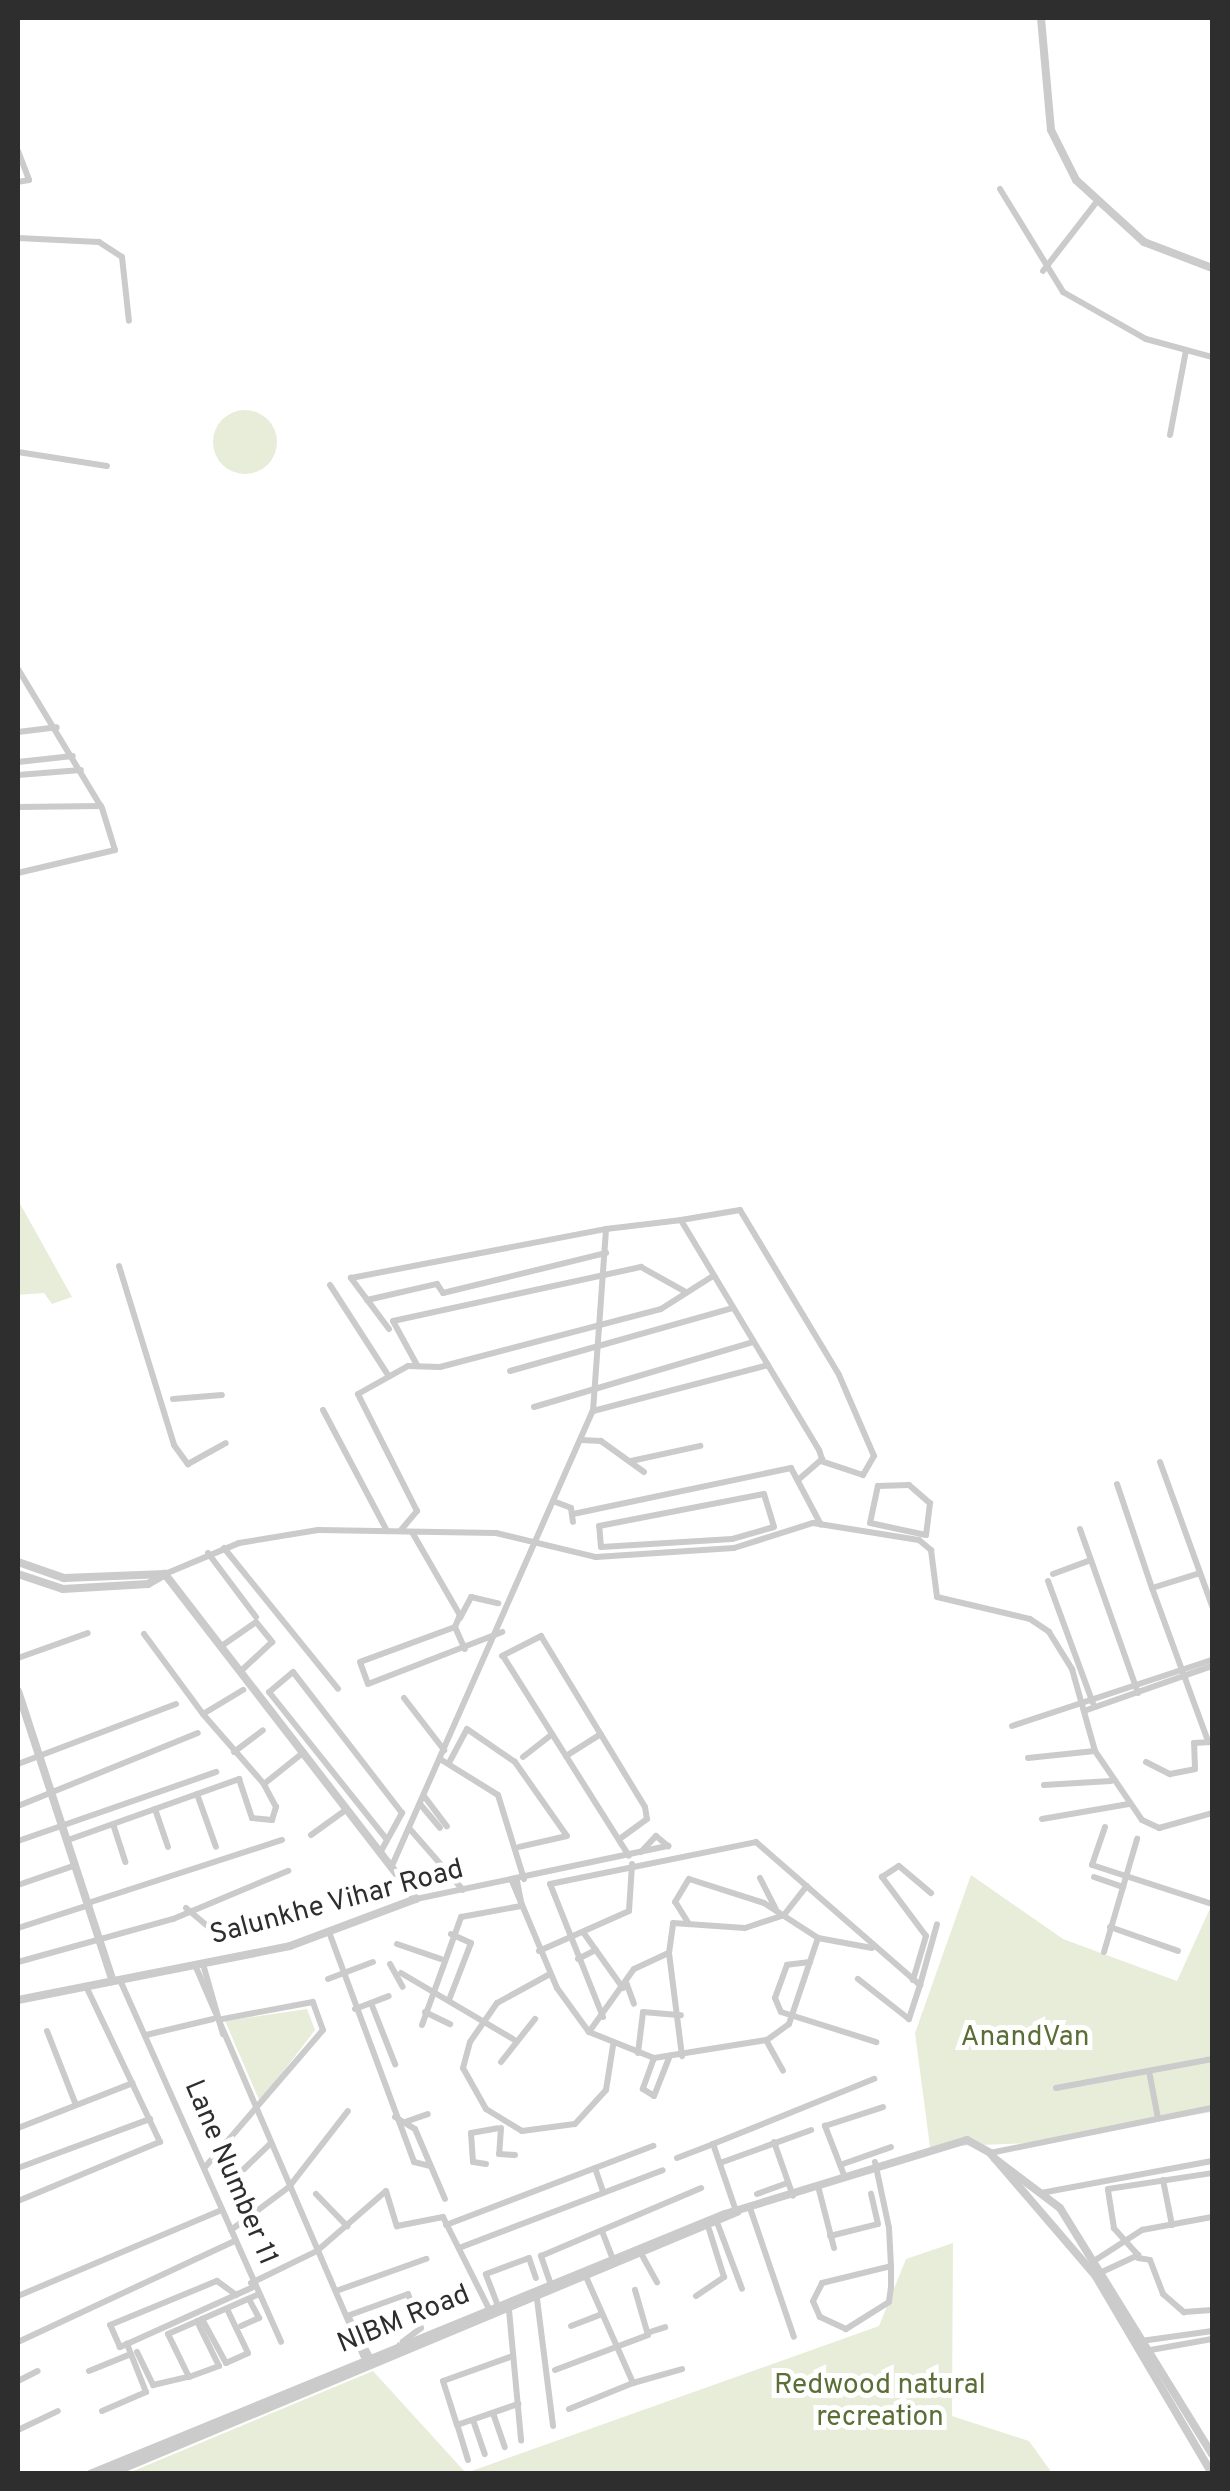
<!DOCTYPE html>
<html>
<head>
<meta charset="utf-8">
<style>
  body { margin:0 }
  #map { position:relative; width:1230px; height:2491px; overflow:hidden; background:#fff; font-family:Overpass,sans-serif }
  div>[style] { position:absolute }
  .green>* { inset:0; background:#e8edda }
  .round { border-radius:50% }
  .minor>* { height:6px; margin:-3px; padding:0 3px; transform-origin:3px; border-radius:3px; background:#cbcbcb }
  .tertiary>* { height:8px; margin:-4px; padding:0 4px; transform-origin:4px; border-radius:4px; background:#cbcbcb }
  span { translate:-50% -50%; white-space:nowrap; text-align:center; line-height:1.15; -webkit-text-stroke:10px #fff; paint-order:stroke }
  .street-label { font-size:28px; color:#2e2e2e }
  .park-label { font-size:28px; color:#5b6e37 }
  .frame { position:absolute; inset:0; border:20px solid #2e2e2e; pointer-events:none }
</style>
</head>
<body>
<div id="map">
  <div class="green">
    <i class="round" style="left:213px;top:410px;width:64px;height:64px"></i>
    <i style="clip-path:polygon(18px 1200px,72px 1297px,52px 1304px,44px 1293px,18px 1295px)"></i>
    <i style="clip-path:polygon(971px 1875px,1063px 1939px,1177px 1981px,1212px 1904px,1212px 2112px,1034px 2143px,930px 2147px,915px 2033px)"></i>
    <i style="clip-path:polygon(307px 2009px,315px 2030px,260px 2102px,225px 2021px)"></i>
    <i style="clip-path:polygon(953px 2243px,952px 2416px,1029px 2441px,1052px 2473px,126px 2474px,373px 2371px,466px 2473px,879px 2326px,906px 2259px)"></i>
  </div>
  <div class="minor">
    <i style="left:18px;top:151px;width:31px;rotate:69deg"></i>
    <i style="left:29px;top:180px;width:11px;rotate:170deg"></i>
    <i style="left:1000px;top:189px;width:121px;rotate:58.5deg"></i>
    <i style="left:1063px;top:292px;width:95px;rotate:29.5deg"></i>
    <i style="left:1146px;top:339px;width:68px;rotate:15.3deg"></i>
    <i style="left:18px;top:238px;width:81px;rotate:2.8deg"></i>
    <i style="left:99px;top:242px;width:27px;rotate:33deg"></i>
    <i style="left:122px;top:257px;width:64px;rotate:83.8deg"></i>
    <i style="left:1043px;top:271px;width:85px;rotate:-52.2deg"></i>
    <i style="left:1170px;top:435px;width:86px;rotate:-79.3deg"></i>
    <i style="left:18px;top:452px;width:90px;rotate:8.9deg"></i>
    <i style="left:18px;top:669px;width:162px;rotate:58.9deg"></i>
    <i style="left:102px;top:808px;width:44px;rotate:72.8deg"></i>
    <i style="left:115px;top:850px;width:100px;rotate:166.7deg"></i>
    <i style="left:18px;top:732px;width:39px;rotate:-7deg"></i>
    <i style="left:18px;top:762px;width:55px;rotate:-6.2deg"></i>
    <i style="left:18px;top:775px;width:63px;rotate:-4.5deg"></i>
    <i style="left:18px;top:807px;width:83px;rotate:-0.7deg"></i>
    <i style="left:119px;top:1266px;width:187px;rotate:72.9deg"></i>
    <i style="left:174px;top:1445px;width:24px;rotate:54deg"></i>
    <i style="left:188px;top:1464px;width:43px;rotate:-28.9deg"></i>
    <i style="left:330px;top:1285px;width:107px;rotate:57.2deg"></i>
    <i style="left:367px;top:1300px;width:72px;rotate:-12.9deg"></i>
    <i style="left:437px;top:1284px;width:11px;rotate:56deg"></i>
    <i style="left:443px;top:1293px;width:168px;rotate:-13.8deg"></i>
    <i style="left:389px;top:1329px;width:64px;rotate:-126.7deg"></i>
    <i style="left:351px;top:1278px;width:260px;rotate:-10.9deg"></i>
    <i style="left:417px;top:1365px;width:50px;rotate:-118.6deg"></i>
    <i style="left:393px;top:1321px;width:254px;rotate:-12.3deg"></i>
    <i style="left:641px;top:1267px;width:49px;rotate:29.2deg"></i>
    <i style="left:510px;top:1371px;width:231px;rotate:-15.8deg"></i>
    <i style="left:173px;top:1399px;width:49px;rotate:-4.7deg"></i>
    <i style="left:534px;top:1407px;width:229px;rotate:-16.5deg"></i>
    <i style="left:323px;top:1410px;width:137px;rotate:62.1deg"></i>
    <i style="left:593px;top:1411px;width:181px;rotate:-14.7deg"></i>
    <i style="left:581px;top:1440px;width:20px;rotate:3deg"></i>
    <i style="left:601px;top:1441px;width:53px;rotate:35.8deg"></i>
    <i style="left:631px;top:1461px;width:71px;rotate:-12.3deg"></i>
    <i style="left:1160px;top:1462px;width:153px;rotate:70.1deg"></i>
    <i style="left:798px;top:1480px;width:32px;rotate:-41deg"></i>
    <i style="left:822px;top:1459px;width:9px;rotate:-108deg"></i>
    <i style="left:819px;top:1450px;width:268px;rotate:-121deg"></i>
    <i style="left:681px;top:1220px;width:60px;rotate:-9.6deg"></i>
    <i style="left:740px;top:1210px;width:192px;rotate:59deg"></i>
    <i style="left:839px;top:1375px;width:88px;rotate:66.6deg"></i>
    <i style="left:874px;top:1456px;width:22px;rotate:120deg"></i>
    <i style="left:863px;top:1475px;width:44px;rotate:-161.6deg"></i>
    <i style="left:1117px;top:1484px;width:110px;rotate:71.4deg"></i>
    <i style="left:1152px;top:1588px;width:50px;rotate:-17.4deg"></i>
    <i style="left:909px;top:1485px;width:28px;rotate:41deg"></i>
    <i style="left:930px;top:1503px;width:32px;rotate:97deg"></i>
    <i style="left:926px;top:1535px;width:57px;rotate:-167.9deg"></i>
    <i style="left:870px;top:1523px;width:38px;rotate:-78deg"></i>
    <i style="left:878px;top:1486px;width:31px;rotate:-2deg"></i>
    <i style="left:764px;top:1494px;width:34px;rotate:73deg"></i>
    <i style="left:774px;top:1527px;width:44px;rotate:164.1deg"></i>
    <i style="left:732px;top:1539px;width:131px;rotate:176.5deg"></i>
    <i style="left:601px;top:1547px;width:21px;rotate:-95deg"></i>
    <i style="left:599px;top:1526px;width:168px;rotate:-11deg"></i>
    <i style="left:553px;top:1501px;width:19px;rotate:21deg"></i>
    <i style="left:571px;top:1508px;width:14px;rotate:82deg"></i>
    <i style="left:573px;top:1514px;width:223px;rotate:-11.9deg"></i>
    <i style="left:791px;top:1468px;width:64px;rotate:62.2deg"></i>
    <i style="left:1080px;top:1529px;width:174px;rotate:70.5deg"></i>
    <i style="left:401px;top:1530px;width:25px;rotate:-50deg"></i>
    <i style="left:417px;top:1511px;width:131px;rotate:-116.8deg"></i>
    <i style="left:358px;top:1394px;width:57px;rotate:-29.2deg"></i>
    <i style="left:408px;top:1366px;width:32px;rotate:2deg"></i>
    <i style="left:440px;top:1367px;width:228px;rotate:-14.7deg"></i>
    <i style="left:661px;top:1309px;width:62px;rotate:-32.4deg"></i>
    <i style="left:412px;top:1532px;width:96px;rotate:60deg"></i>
    <i style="left:460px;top:1615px;width:13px;rotate:113deg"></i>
    <i style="left:455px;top:1627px;width:101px;rotate:159.8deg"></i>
    <i style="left:360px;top:1662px;width:23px;rotate:70deg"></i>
    <i style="left:368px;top:1684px;width:144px;rotate:-21.2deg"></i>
    <i style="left:224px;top:1548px;width:181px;rotate:51deg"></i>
    <i style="left:208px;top:1553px;width:80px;rotate:53.1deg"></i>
    <i style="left:165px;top:1574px;width:80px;rotate:-22.7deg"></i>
    <i style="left:239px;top:1543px;width:80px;rotate:-9.3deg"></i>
    <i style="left:318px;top:1530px;width:178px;rotate:1deg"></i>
    <i style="left:496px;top:1533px;width:103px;rotate:13.5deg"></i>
    <i style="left:596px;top:1557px;width:138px;rotate:-3.7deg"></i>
    <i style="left:734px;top:1548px;width:83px;rotate:-17.6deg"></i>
    <i style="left:813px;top:1523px;width:107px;rotate:9.1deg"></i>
    <i style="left:919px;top:1540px;width:16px;rotate:40deg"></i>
    <i style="left:931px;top:1550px;width:47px;rotate:82.7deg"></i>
    <i style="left:937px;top:1597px;width:96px;rotate:13.3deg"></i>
    <i style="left:1030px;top:1619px;width:23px;rotate:34deg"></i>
    <i style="left:1049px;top:1632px;width:44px;rotate:58.1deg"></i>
    <i style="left:1072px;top:1669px;width:85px;rotate:74.3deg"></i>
    <i style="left:1095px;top:1751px;width:83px;rotate:55.7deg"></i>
    <i style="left:1142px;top:1820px;width:19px;rotate:25deg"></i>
    <i style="left:1159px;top:1828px;width:55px;rotate:-15.8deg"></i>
    <i style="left:1053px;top:1574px;width:40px;rotate:-20.2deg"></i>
    <i style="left:1048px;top:1581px;width:130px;rotate:69.8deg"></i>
    <i style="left:1152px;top:1588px;width:160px;rotate:69.9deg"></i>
    <i style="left:460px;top:1618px;width:24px;rotate:-62deg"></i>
    <i style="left:471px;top:1597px;width:28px;rotate:13deg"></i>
    <i style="left:455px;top:1627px;width:24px;rotate:66deg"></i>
    <i style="left:144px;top:1634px;width:99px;rotate:53.6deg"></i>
    <i style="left:223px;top:1645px;width:40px;rotate:-34.9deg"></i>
    <i style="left:256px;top:1622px;width:26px;rotate:51deg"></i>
    <i style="left:272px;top:1642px;width:41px;rotate:137deg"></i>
    <i style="left:502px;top:1656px;width:44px;rotate:-27.1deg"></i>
    <i style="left:541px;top:1636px;width:200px;rotate:58.7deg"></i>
    <i style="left:645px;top:1807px;width:12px;rotate:81deg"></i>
    <i style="left:647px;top:1819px;width:34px;rotate:144deg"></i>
    <i style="left:503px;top:1656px;width:236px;rotate:57.8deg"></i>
    <i style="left:18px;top:1658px;width:74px;rotate:-19.7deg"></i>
    <i style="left:404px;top:1698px;width:66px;rotate:52.4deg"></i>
    <i style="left:1084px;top:1711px;width:136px;rotate:-19.4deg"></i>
    <i style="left:1012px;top:1726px;width:211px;rotate:-18.3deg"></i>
    <i style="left:234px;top:1752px;width:36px;rotate:-37deg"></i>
    <i style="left:566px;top:1756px;width:41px;rotate:-32.2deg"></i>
    <i style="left:523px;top:1757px;width:37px;rotate:-38deg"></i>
    <i style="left:1028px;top:1758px;width:67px;rotate:-6deg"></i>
    <i style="left:440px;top:1759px;width:68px;rotate:31.8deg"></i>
    <i style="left:498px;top:1795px;width:88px;rotate:72.8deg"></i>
    <i style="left:450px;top:1761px;width:36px;rotate:-62deg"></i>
    <i style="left:467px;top:1729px;width:58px;rotate:34.5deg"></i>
    <i style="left:515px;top:1762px;width:90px;rotate:54.9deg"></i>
    <i style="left:567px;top:1836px;width:49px;rotate:167.1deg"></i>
    <i style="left:1146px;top:1762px;width:27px;rotate:27deg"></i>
    <i style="left:1170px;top:1774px;width:25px;rotate:-11deg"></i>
    <i style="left:1195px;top:1769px;width:26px;rotate:-92deg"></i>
    <i style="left:1194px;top:1743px;width:18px;rotate:-3deg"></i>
    <i style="left:18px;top:1764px;width:169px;rotate:-20.8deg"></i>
    <i style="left:264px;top:1784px;width:51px;rotate:-38.7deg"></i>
    <i style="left:1044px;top:1785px;width:67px;rotate:-3.4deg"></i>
    <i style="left:197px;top:1794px;width:56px;rotate:70.3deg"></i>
    <i style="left:424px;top:1796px;width:38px;rotate:53deg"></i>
    <i style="left:420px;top:1804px;width:31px;rotate:50deg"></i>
    <i style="left:18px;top:1806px;width:194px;rotate:-22.1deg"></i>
    <i style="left:155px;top:1809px;width:40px;rotate:71.1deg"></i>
    <i style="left:1042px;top:1819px;width:88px;rotate:-9.8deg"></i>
    <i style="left:113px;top:1824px;width:40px;rotate:72deg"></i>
    <i style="left:1105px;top:1827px;width:40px;rotate:108.9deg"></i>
    <i style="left:1092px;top:1865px;width:126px;rotate:18deg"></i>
    <i style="left:409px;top:1828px;width:82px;rotate:48.9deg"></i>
    <i style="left:311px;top:1835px;width:44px;rotate:-35.8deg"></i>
    <i style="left:68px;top:1840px;width:182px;rotate:-19.6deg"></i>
    <i style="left:239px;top:1779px;width:41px;rotate:71.6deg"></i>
    <i style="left:252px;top:1818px;width:20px;rotate:6deg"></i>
    <i style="left:272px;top:1820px;width:14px;rotate:-73deg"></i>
    <i style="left:276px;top:1807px;width:26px;rotate:-118deg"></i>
    <i style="left:264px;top:1784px;width:93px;rotate:-131.1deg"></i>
    <i style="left:203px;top:1714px;width:47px;rotate:-31deg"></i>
    <i style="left:18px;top:1841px;width:210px;rotate:-19.2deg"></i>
    <i style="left:641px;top:1852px;width:22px;rotate:-47deg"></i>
    <i style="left:656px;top:1836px;width:16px;rotate:40deg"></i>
    <i style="left:380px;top:1853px;width:46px;rotate:-61.2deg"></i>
    <i style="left:402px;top:1813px;width:178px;rotate:-127.7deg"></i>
    <i style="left:293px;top:1672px;width:31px;rotate:140deg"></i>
    <i style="left:269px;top:1692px;width:189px;rotate:51.4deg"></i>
    <i style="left:391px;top:1868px;width:500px;rotate:-66.2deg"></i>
    <i style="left:593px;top:1411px;width:182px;rotate:-85.9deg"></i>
    <i style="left:606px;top:1229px;width:76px;rotate:-6.8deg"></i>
    <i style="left:1094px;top:1877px;width:31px;rotate:19deg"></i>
    <i style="left:760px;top:1878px;width:34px;rotate:63deg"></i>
    <i style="left:512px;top:1881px;width:116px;rotate:67.2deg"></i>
    <i style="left:557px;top:1988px;width:54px;rotate:54deg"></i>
    <i style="left:589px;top:2032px;width:70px;rotate:21.8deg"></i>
    <i style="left:654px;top:2058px;width:114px;rotate:-9.1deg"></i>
    <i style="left:767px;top:2040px;width:27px;rotate:-36deg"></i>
    <i style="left:789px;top:2024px;width:91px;rotate:-71.4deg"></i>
    <i style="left:818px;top:1938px;width:55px;rotate:10.5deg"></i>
    <i style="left:517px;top:1881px;width:25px;rotate:79deg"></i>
    <i style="left:18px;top:1885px;width:61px;rotate:-19deg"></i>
    <i style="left:416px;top:1899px;width:258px;rotate:-11.9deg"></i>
    <i style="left:88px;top:1903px;width:204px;rotate:-18deg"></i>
    <i style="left:186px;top:1908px;width:33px;rotate:40deg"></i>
    <i style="left:211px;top:1929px;width:104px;rotate:-12.2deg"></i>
    <i style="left:689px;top:1924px;width:26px;rotate:-122deg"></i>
    <i style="left:675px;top:1902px;width:27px;rotate:-59deg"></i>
    <i style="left:689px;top:1879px;width:79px;rotate:17.7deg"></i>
    <i style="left:764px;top:1903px;width:64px;rotate:32.9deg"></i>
    <i style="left:1110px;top:1927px;width:72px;rotate:19.4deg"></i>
    <i style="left:18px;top:1928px;width:75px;rotate:-17.9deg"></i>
    <i style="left:329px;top:1932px;width:245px;rotate:69.7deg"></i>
    <i style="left:414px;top:2162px;width:16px;rotate:14deg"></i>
    <i style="left:583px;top:1932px;width:69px;rotate:54.5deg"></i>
    <i style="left:397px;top:1944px;width:46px;rotate:18.8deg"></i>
    <i style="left:539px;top:1951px;width:98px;rotate:-24deg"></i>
    <i style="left:629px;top:1911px;width:47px;rotate:-86.3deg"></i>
    <i style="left:1104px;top:1952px;width:118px;rotate:-73.7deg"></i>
    <i style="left:669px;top:1953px;width:104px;rotate:82.8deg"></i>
    <i style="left:578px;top:1959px;width:20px;rotate:-27deg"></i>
    <i style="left:18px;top:1962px;width:161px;rotate:-15.5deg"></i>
    <i style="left:173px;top:1919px;width:125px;rotate:-22.7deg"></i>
    <i style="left:810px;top:1962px;width:23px;rotate:173deg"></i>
    <i style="left:787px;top:1965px;width:35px;rotate:110deg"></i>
    <i style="left:775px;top:1998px;width:15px;rotate:67deg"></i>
    <i style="left:781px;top:2012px;width:100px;rotate:17.5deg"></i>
    <i style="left:203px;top:1964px;width:73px;rotate:74.1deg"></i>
    <i style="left:390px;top:1964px;width:26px;rotate:61deg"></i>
    <i style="left:195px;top:1965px;width:432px;rotate:66.7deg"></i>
    <i style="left:401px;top:1973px;width:130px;rotate:30.5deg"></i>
    <i style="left:550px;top:1974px;width:60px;rotate:151.3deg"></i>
    <i style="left:497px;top:2003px;width:47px;rotate:124.7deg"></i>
    <i style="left:470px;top:2042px;width:27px;rotate:105deg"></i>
    <i style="left:463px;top:2068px;width:47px;rotate:60.7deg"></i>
    <i style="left:486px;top:2109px;width:42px;rotate:31.4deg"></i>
    <i style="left:522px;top:2131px;width:53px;rotate:-7.5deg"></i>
    <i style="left:575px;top:2124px;width:46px;rotate:-47.6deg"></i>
    <i style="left:606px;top:2090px;width:45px;rotate:-81deg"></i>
    <i style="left:328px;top:1979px;width:48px;rotate:-20.7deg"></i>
    <i style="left:120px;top:1980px;width:396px;rotate:66deg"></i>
    <i style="left:913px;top:1980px;width:46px;rotate:-73.5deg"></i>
    <i style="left:926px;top:1936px;width:74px;rotate:-126.7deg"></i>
    <i style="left:882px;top:1877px;width:20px;rotate:-33deg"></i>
    <i style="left:899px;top:1866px;width:42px;rotate:40.2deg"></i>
    <i style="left:626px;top:1982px;width:23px;rotate:70deg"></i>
    <i style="left:920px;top:1985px;width:63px;rotate:-74.4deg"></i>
    <i style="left:449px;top:2000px;width:61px;rotate:-68.9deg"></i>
    <i style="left:471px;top:1943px;width:22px;rotate:-156deg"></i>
    <i style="left:371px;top:2003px;width:66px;rotate:68.5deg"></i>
    <i style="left:355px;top:2009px;width:36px;rotate:-21deg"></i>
    <i style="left:425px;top:2012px;width:28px;rotate:26deg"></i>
    <i style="left:603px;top:2017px;width:143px;rotate:-111.7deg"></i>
    <i style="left:550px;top:1884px;width:210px;rotate:-11.5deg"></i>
    <i style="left:756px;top:1842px;width:218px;rotate:41.1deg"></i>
    <i style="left:920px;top:1985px;width:36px;rotate:108deg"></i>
    <i style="left:909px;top:2019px;width:65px;rotate:-141.9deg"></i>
    <i style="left:422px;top:2025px;width:115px;rotate:-70.1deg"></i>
    <i style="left:461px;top:1917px;width:61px;rotate:-10.4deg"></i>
    <i style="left:47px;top:2031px;width:79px;rotate:68.6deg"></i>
    <i style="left:589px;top:2032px;width:77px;rotate:-54.5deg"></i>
    <i style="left:634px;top:1969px;width:38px;rotate:-25deg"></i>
    <i style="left:669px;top:1953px;width:30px;rotate:-82deg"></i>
    <i style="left:673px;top:1923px;width:72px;rotate:4deg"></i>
    <i style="left:745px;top:1928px;width:41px;rotate:-18.4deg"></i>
    <i style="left:784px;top:1915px;width:37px;rotate:-52deg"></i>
    <i style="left:146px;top:2035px;width:69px;rotate:-13.4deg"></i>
    <i style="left:766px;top:2040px;width:35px;rotate:61deg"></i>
    <i style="left:638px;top:2053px;width:41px;rotate:-83deg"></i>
    <i style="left:643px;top:2012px;width:38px;rotate:5deg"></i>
    <i style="left:654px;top:2058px;width:33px;rotate:110deg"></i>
    <i style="left:643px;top:2089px;width:13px;rotate:32deg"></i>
    <i style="left:654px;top:2096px;width:41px;rotate:-68.5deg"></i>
    <i style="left:501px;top:2062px;width:55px;rotate:-51.7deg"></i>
    <i style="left:1149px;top:2071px;width:48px;rotate:79.2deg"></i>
    <i style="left:1056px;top:2088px;width:159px;rotate:-10.5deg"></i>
    <i style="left:395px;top:2117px;width:23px;rotate:31deg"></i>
    <i style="left:415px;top:2129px;width:76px;rotate:66.8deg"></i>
    <i style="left:405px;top:2122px;width:24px;rotate:-19deg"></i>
    <i style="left:18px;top:2128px;width:123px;rotate:-21.4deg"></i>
    <i style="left:501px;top:2128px;width:26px;rotate:94deg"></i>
    <i style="left:499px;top:2154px;width:16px;rotate:4deg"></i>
    <i style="left:774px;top:2142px;width:57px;rotate:70.6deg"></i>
    <i style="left:990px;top:2153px;width:227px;rotate:-11.5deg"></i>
    <i style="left:677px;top:2158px;width:39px;rotate:-21deg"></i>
    <i style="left:875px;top:2162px;width:67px;rotate:78deg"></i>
    <i style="left:889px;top:2228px;width:38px;rotate:87deg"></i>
    <i style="left:891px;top:2266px;width:21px;rotate:90deg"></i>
    <i style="left:891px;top:2287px;width:15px;rotate:98deg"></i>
    <i style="left:889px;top:2302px;width:51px;rotate:147.9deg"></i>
    <i style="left:846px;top:2329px;width:29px;rotate:-155deg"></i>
    <i style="left:820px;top:2317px;width:17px;rotate:-114deg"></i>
    <i style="left:813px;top:2301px;width:20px;rotate:-63deg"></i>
    <i style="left:822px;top:2283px;width:71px;rotate:-13.8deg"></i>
    <i style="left:720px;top:2163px;width:97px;rotate:-19.9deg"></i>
    <i style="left:486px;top:2164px;width:13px;rotate:-171deg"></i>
    <i style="left:473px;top:2162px;width:29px;rotate:-94deg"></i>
    <i style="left:471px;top:2133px;width:27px;rotate:-10deg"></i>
    <i style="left:840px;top:2165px;width:54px;rotate:-19.4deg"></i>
    <i style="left:206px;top:2166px;width:179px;rotate:-49.3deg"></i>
    <i style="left:323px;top:2030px;width:30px;rotate:-110deg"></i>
    <i style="left:313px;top:2002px;width:93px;rotate:169.4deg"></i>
    <i style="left:18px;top:2168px;width:141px;rotate:-20.4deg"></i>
    <i style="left:595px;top:2168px;width:24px;rotate:71deg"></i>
    <i style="left:244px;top:2169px;width:37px;rotate:-44deg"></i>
    <i style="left:844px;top:2175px;width:53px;rotate:-111.2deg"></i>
    <i style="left:825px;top:2126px;width:61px;rotate:-18.1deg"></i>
    <i style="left:1163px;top:2180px;width:46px;rotate:78.7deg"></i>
    <i style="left:818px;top:2186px;width:64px;rotate:75.5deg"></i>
    <i style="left:1041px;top:2193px;width:174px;rotate:-10.6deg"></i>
    <i style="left:316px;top:2194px;width:45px;rotate:45.9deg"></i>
    <i style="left:757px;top:2194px;width:33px;rotate:-20deg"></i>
    <i style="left:18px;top:2201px;width:154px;rotate:-22.6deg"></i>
    <i style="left:160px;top:2142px;width:170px;rotate:-115.4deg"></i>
    <i style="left:750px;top:2208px;width:136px;rotate:71.2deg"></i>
    <i style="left:736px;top:2211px;width:71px;rotate:-108.9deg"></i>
    <i style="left:713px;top:2144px;width:174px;rotate:-22deg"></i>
    <i style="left:446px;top:2225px;width:222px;rotate:-20.9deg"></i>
    <i style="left:718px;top:2225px;width:68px;rotate:69.4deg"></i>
    <i style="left:231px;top:2230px;width:72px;rotate:-36.6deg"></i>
    <i style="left:289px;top:2187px;width:96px;rotate:-52.2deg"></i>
    <i style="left:602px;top:2231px;width:31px;rotate:69deg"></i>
    <i style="left:830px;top:2236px;width:49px;rotate:-14deg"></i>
    <i style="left:878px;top:2224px;width:31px;rotate:-103deg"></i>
    <i style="left:459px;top:2248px;width:218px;rotate:-20.9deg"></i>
    <i style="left:643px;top:2257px;width:29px;rotate:61deg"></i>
    <i style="left:1138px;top:2258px;width:12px;rotate:9deg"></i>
    <i style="left:1150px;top:2260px;width:36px;rotate:69deg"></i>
    <i style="left:1163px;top:2294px;width:28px;rotate:41deg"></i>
    <i style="left:1184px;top:2312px;width:28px;rotate:-4deg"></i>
    <i style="left:1097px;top:2259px;width:54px;rotate:-32.8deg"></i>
    <i style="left:1142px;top:2230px;width:71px;rotate:-10.5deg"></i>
    <i style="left:1104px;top:2271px;width:38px;rotate:-25deg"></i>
    <i style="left:1138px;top:2255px;width:36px;rotate:-132deg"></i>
    <i style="left:1114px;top:2228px;width:39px;rotate:-99deg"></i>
    <i style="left:1108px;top:2189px;width:105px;rotate:-8.7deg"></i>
    <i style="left:587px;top:2279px;width:114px;rotate:66.1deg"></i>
    <i style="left:633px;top:2383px;width:51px;rotate:-15.9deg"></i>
    <i style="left:251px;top:2283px;width:73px;rotate:-25.9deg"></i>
    <i style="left:317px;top:2251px;width:91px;rotate:-41deg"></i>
    <i style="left:386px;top:2191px;width:37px;rotate:73deg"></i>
    <i style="left:397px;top:2226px;width:47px;rotate:-11.1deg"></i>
    <i style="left:443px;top:2217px;width:105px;rotate:63.4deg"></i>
    <i style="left:551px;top:2285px;width:31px;rotate:-109deg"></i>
    <i style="left:541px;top:2256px;width:174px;rotate:-23deg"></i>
    <i style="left:336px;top:2291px;width:96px;rotate:-19.6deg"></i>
    <i style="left:18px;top:2296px;width:221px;rotate:-22.9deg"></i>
    <i style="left:696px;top:2296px;width:34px;rotate:-34deg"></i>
    <i style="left:724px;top:2277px;width:50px;rotate:-107.4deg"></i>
    <i style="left:537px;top:2299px;width:128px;rotate:82.8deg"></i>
    <i style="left:498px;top:2306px;width:34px;rotate:-111deg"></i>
    <i style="left:486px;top:2274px;width:46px;rotate:-20.4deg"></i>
    <i style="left:529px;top:2258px;width:21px;rotate:71deg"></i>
    <i style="left:509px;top:2310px;width:131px;rotate:84.7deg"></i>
    <i style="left:347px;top:2316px;width:65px;rotate:-19.8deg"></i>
    <i style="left:408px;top:2294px;width:36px;rotate:69deg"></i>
    <i style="left:421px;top:2328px;width:26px;rotate:143deg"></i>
    <i style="left:348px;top:2316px;width:51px;rotate:61.9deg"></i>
    <i style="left:202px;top:2319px;width:50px;rotate:61.4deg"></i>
    <i style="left:226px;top:2363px;width:24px;rotate:-24deg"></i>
    <i style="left:248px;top:2353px;width:49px;rotate:-115.5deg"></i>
    <i style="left:241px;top:2326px;width:20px;rotate:-24deg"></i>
    <i style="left:259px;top:2318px;width:21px;rotate:-118deg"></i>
    <i style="left:571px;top:2326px;width:33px;rotate:-21deg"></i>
    <i style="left:650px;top:2332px;width:16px;rotate:-18deg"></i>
    <i style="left:1141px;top:2341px;width:72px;rotate:-8deg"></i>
    <i style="left:18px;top:2342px;width:239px;rotate:-25deg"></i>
    <i style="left:127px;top:2344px;width:8px;rotate:157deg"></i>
    <i style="left:120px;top:2347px;width:24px;rotate:-114deg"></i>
    <i style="left:110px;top:2325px;width:116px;rotate:-22.4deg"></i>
    <i style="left:217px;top:2281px;width:24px;rotate:36deg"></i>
    <i style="left:1145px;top:2351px;width:68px;rotate:-10.2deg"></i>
    <i style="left:137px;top:2352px;width:37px;rotate:64deg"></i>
    <i style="left:153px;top:2385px;width:37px;rotate:-13deg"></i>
    <i style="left:189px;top:2377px;width:48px;rotate:-116deg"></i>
    <i style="left:168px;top:2334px;width:97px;rotate:-23.7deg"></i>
    <i style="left:555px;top:2370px;width:99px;rotate:-20.6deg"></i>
    <i style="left:648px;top:2335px;width:47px;rotate:-106.1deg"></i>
    <i style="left:89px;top:2371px;width:45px;rotate:-22deg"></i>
    <i style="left:189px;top:2377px;width:32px;rotate:-20deg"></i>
    <i style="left:219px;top:2366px;width:50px;rotate:-116.1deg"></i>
    <i style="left:18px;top:2381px;width:22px;rotate:-27deg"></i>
    <i style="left:569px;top:2409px;width:69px;rotate:-22.1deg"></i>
    <i style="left:102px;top:2411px;width:48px;rotate:-23.4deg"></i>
    <i style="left:146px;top:2392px;width:52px;rotate:-111.6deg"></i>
    <i style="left:127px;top:2344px;width:138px;rotate:-24.3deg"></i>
    <i style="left:493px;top:2413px;width:36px;rotate:71deg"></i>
    <i style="left:473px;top:2420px;width:36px;rotate:71deg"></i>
    <i style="left:457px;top:2425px;width:46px;rotate:-107.7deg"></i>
    <i style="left:443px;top:2381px;width:74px;rotate:-19.7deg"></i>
    <i style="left:18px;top:2430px;width:44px;rotate:-25.4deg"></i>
    <i style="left:468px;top:2460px;width:37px;rotate:-107deg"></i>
    <i style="left:457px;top:2425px;width:65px;rotate:-19deg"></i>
  </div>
  <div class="tertiary">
    <i style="left:1041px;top:18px;width:112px;rotate:84.9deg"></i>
    <i style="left:1051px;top:130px;width:56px;rotate:63.4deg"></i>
    <i style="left:1076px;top:180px;width:92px;rotate:42.4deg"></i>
    <i style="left:1144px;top:242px;width:73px;rotate:20.9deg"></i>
    <i style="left:18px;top:1562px;width:49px;rotate:19.2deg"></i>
    <i style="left:64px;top:1578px;width:101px;rotate:-2.3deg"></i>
    <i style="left:18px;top:1574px;width:47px;rotate:18.4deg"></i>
    <i style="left:63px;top:1589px;width:85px;rotate:-3.4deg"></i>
    <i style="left:148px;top:1584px;width:20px;rotate:-30deg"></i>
    <i style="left:18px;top:1691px;width:305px;rotate:71.9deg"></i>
    <i style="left:18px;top:2000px;width:277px;rotate:-11.2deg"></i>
    <i style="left:290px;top:1946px;width:134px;rotate:-20.5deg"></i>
    <i style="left:416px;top:1899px;width:411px;rotate:-127.7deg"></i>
    <i style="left:995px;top:2159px;width:81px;rotate:37deg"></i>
    <i style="left:1060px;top:2208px;width:289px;rotate:58.3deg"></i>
    <i style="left:90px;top:2474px;width:686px;rotate:-22.27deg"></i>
    <i style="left:725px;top:2214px;width:253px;rotate:-17deg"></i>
    <i style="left:967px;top:2140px;width:26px;rotate:29deg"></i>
    <i style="left:990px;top:2153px;width:161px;rotate:49.3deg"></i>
    <i style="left:1095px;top:2275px;width:231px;rotate:59.5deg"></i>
    <i style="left:110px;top:2474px;width:680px;rotate:-22.68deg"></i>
  </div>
  <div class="street-label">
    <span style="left:337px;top:1903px;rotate:-15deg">Salunkhe Vihar Road</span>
    <span style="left:230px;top:2173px;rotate:67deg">Lane Number 11</span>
    <span style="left:404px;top:2320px;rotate:-22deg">NIBM Road</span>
  </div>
  <div class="park-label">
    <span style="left:1025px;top:2038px">AnandVan</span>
    <span style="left:880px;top:2402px">Redwood natural<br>recreation</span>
  </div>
  <div class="frame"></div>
</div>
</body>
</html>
